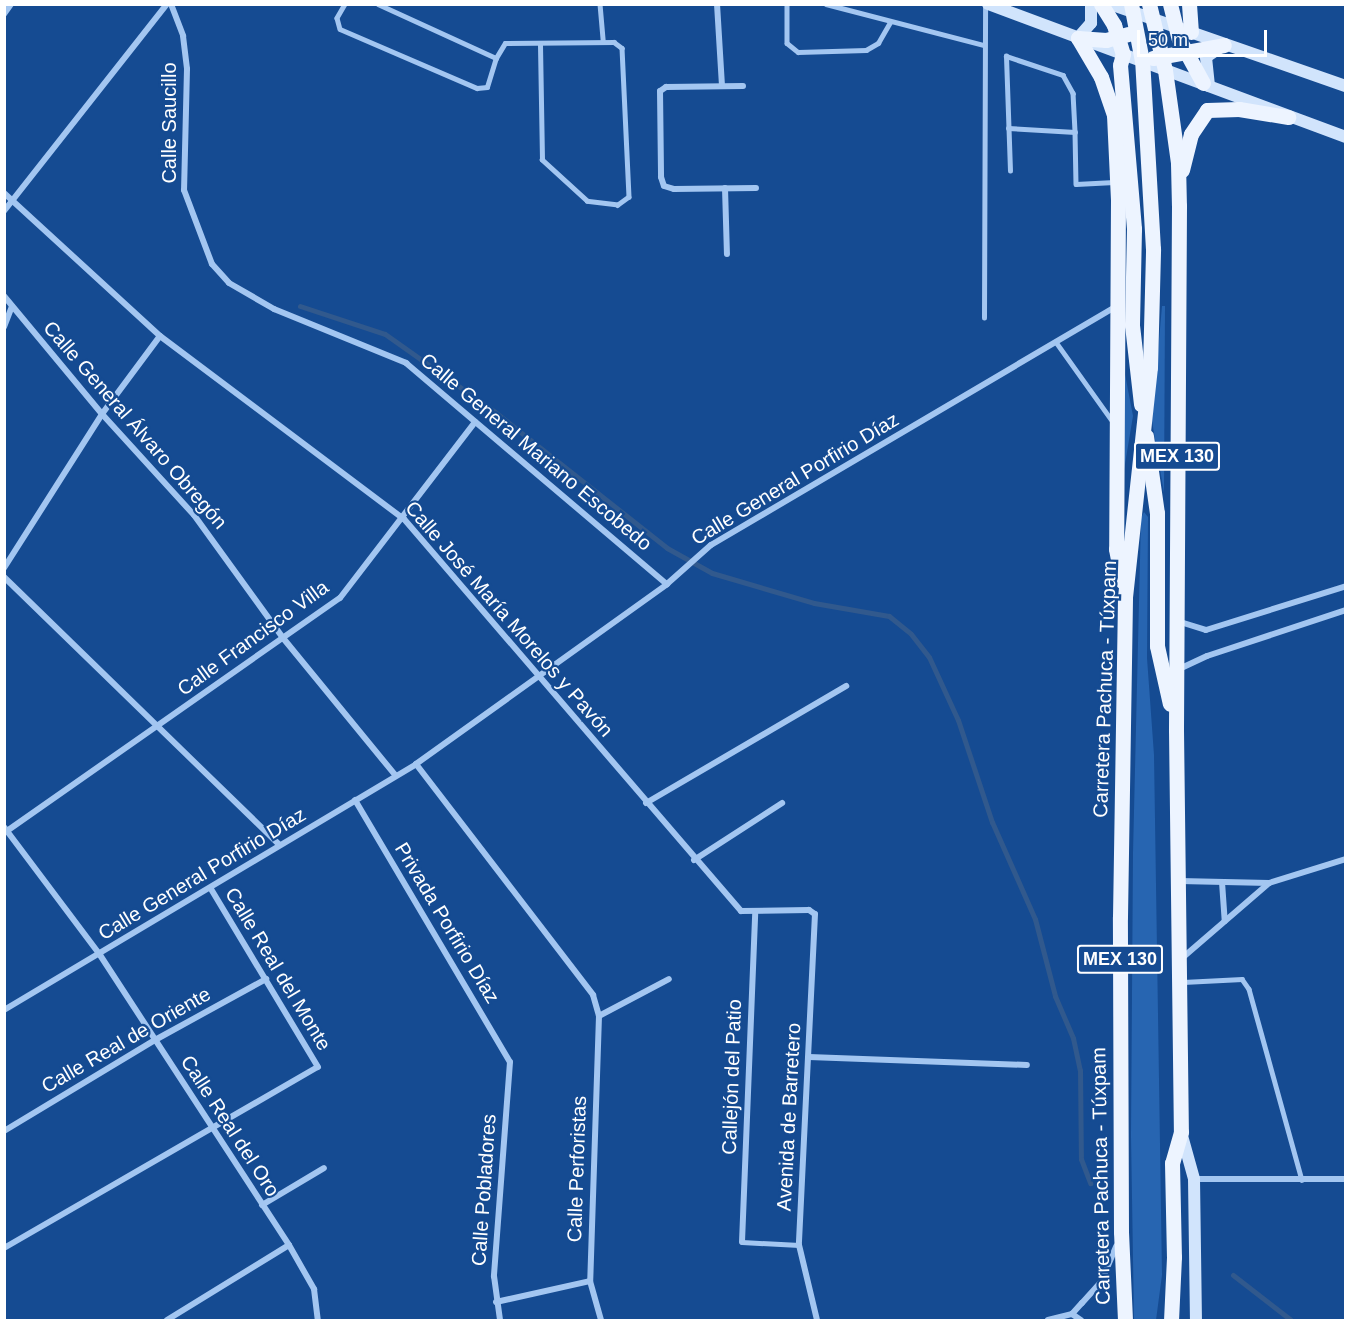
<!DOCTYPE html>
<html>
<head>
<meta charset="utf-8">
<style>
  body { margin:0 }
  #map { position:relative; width:1350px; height:1325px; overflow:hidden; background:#154b92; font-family:Arial,sans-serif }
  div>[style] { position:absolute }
  .green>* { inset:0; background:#2765b1 }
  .stream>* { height:5px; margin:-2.5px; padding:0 2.5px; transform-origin:2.5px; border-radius:2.5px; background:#31598d }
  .lane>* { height:4.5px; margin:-2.25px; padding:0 2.25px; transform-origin:2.25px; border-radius:2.25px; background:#a3c6f1 }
  .street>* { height:6px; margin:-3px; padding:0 3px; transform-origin:3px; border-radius:3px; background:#a3c6f1 }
  .secondary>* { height:12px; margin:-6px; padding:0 6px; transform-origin:6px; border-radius:6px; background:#d1e4fc }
  .primary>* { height:15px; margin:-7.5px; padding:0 7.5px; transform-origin:7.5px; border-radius:7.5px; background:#edf4ff }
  span { translate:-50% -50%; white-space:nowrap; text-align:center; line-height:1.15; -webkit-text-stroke:4.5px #154b92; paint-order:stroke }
  .shield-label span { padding:2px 4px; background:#154b92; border:2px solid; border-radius:4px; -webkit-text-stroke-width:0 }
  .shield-label { font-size:18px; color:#fff; font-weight:700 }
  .street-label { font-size:20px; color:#fff }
  .frame { position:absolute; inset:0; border:6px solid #fff; pointer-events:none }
  .scale { position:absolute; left:1137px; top:30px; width:130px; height:27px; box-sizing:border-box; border:3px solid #fff; border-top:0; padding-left:8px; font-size:18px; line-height:21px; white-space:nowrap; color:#fff; -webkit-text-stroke:4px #154b92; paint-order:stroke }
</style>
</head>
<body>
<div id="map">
  <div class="green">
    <i style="clip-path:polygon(1162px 306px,1165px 306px,1164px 493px,1152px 421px)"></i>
    <i style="clip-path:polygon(1124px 369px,1133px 416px,1123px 476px)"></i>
    <i style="clip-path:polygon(1144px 512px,1148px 517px,1147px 658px,1154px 755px,1162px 1275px,1156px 1320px,1134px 1320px,1131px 1136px,1133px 853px,1141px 518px)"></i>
  </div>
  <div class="stream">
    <i style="left:300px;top:306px;width:89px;rotate:18.2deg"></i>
    <i style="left:385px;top:334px;width:135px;rotate:35.3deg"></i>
    <i style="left:495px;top:412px;width:219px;rotate:38.3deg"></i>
    <i style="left:667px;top:548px;width:51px;rotate:29.1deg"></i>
    <i style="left:712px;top:573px;width:106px;rotate:16.4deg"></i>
    <i style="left:814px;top:603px;width:76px;rotate:9.8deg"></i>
    <i style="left:889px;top:616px;width:28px;rotate:39deg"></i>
    <i style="left:911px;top:634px;width:29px;rotate:52deg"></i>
    <i style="left:929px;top:657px;width:69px;rotate:65.3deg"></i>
    <i style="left:958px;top:720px;width:108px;rotate:71.6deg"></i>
    <i style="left:992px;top:822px;width:106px;rotate:66.1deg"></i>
    <i style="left:1035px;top:919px;width:80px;rotate:75.4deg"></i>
    <i style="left:1055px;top:996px;width:46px;rotate:66.8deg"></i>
    <i style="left:1073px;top:1038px;width:33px;rotate:78deg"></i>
    <i style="left:1080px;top:1070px;width:89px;rotate:89.4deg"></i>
    <i style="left:1081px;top:1159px;width:26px;rotate:69deg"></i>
    <i style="left:1233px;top:1275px;width:73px;rotate:37.8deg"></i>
  </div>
  <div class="lane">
    <i style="left:345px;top:4px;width:16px;rotate:120deg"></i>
    <i style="left:337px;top:18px;width:11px;rotate:75deg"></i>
    <i style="left:340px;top:29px;width:149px;rotate:23.3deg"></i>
    <i style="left:477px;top:88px;width:10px;rotate:-6deg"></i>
    <i style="left:487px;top:87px;width:30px;rotate:-73deg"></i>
    <i style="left:496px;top:58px;width:17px;rotate:-59deg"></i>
    <i style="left:505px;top:43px;width:109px;rotate:-0.5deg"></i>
    <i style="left:614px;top:42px;width:10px;rotate:37deg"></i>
    <i style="left:622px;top:48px;width:149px;rotate:87.3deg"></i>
    <i style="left:629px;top:197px;width:14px;rotate:144deg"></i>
    <i style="left:618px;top:205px;width:31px;rotate:-173deg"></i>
    <i style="left:587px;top:201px;width:61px;rotate:-137.7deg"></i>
    <i style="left:542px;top:160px;width:116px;rotate:-91deg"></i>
    <i style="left:378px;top:4px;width:130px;rotate:24.6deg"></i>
    <i style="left:600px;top:4px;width:36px;rotate:85deg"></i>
    <i style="left:787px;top:4px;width:39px;rotate:90deg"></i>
    <i style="left:787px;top:43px;width:14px;rotate:39deg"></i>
    <i style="left:798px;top:52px;width:68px;rotate:-1.7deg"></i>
    <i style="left:866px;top:50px;width:14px;rotate:-30deg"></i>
    <i style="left:878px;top:43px;width:24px;rotate:-60deg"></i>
    <i style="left:826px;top:4px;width:162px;rotate:14.6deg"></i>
    <i style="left:1008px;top:128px;width:67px;rotate:3.4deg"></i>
    <i style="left:1075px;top:132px;width:52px;rotate:88.9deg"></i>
    <i style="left:1076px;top:184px;width:38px;rotate:-3deg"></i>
    <i style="left:1010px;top:171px;width:115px;rotate:-92deg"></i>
    <i style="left:1006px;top:56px;width:60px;rotate:18.4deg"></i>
    <i style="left:1063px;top:75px;width:21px;rotate:61deg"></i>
    <i style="left:1073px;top:93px;width:39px;rotate:87deg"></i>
    <i style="left:984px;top:318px;width:314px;rotate:-89.8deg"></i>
    <i style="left:1056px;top:342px;width:95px;rotate:54.5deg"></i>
    <i style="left:1183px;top:982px;width:59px;rotate:-2.9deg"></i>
    <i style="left:1242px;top:979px;width:12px;rotate:55deg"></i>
    <i style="left:1249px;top:989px;width:198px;rotate:74.5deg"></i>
    <i style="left:742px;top:1242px;width:57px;rotate:3deg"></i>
  </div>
  <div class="street">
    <i style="left:171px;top:4px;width:34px;rotate:69deg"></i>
    <i style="left:183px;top:36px;width:33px;rotate:83deg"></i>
    <i style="left:187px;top:69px;width:121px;rotate:91.4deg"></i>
    <i style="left:184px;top:190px;width:79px;rotate:69.3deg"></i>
    <i style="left:212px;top:264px;width:25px;rotate:48deg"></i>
    <i style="left:229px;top:283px;width:52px;rotate:30deg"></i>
    <i style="left:274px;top:309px;width:143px;rotate:22.2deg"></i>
    <i style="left:406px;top:363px;width:342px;rotate:40.3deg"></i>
    <i style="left:717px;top:4px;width:82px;rotate:86.5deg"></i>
    <i style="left:4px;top:14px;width:12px;rotate:-55deg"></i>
    <i style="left:743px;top:86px;width:77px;rotate:179.3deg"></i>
    <i style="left:666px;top:87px;width:7px;rotate:146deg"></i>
    <i style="left:660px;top:91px;width:86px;rotate:89.3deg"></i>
    <i style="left:661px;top:177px;width:9px;rotate:72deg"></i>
    <i style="left:664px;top:186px;width:10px;rotate:17deg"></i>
    <i style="left:674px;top:189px;width:82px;rotate:-0.7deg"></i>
    <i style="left:725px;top:188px;width:66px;rotate:88.3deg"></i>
    <i style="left:4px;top:193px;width:212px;rotate:42.5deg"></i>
    <i style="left:160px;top:336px;width:305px;rotate:36.9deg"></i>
    <i style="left:404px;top:519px;width:517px;rotate:49.31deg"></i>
    <i style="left:741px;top:911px;width:68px;rotate:-0.8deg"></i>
    <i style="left:809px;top:910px;width:7px;rotate:34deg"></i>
    <i style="left:815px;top:914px;width:331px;rotate:92.8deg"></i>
    <i style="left:799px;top:1245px;width:77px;rotate:76.5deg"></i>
    <i style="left:4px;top:211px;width:263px;rotate:-51.8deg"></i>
    <i style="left:4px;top:296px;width:153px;rotate:50.3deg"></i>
    <i style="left:102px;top:414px;width:137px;rotate:47.7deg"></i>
    <i style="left:194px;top:515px;width:152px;rotate:54.1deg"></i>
    <i style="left:283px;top:638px;width:177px;rotate:50.7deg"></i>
    <i style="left:4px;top:327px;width:22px;rotate:-69deg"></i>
    <i style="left:4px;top:568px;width:183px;rotate:-57.5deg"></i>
    <i style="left:102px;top:414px;width:97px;rotate:-53.4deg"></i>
    <i style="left:4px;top:577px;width:383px;rotate:44.2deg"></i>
    <i style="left:1177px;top:621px;width:30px;rotate:17deg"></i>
    <i style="left:1206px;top:630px;width:147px;rotate:-17.4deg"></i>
    <i style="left:1177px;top:670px;width:33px;rotate:-25deg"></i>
    <i style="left:1207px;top:656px;width:146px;rotate:-18.3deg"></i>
    <i style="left:416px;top:764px;width:291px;rotate:52.5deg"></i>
    <i style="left:593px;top:995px;width:22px;rotate:74deg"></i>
    <i style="left:599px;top:1016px;width:265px;rotate:91.9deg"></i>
    <i style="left:590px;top:1281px;width:41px;rotate:74.2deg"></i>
    <i style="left:355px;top:800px;width:304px;rotate:59.4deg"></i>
    <i style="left:510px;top:1062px;width:215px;rotate:94.3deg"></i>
    <i style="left:494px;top:1276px;width:44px;rotate:82.2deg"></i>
    <i style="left:646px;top:803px;width:232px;rotate:-30.3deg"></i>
    <i style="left:4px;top:827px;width:160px;rotate:53.1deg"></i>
    <i style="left:100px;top:955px;width:346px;rotate:56.9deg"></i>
    <i style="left:289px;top:1245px;width:51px;rotate:60.4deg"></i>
    <i style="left:314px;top:1289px;width:31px;rotate:83deg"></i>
    <i style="left:4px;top:833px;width:410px;rotate:-35deg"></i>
    <i style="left:340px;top:598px;width:222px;rotate:-52.5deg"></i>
    <i style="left:694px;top:860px;width:105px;rotate:-32.9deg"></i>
    <i style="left:1180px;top:881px;width:89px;rotate:1.3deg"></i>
    <i style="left:1269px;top:883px;width:81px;rotate:-17.3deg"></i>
    <i style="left:1222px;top:882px;width:39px;rotate:86deg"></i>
    <i style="left:1181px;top:959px;width:116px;rotate:-40.8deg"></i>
    <i style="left:4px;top:1010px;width:480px;rotate:-30.8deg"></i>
    <i style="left:416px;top:764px;width:309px;rotate:-35.6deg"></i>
    <i style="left:667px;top:584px;width:59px;rotate:-41.6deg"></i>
    <i style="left:711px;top:545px;width:469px;rotate:-30.5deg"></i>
    <i style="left:599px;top:1016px;width:79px;rotate:-27.9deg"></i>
    <i style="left:809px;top:1057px;width:218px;rotate:2.1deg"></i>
    <i style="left:4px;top:1131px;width:176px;rotate:-31.1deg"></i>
    <i style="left:155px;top:1040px;width:127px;rotate:-28.8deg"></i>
    <i style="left:1194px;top:1179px;width:152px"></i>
    <i style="left:262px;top:1205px;width:72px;rotate:-30.8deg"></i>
    <i style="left:742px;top:1242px;width:328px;rotate:-87.7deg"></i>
    <i style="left:4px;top:1248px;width:362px;rotate:-30deg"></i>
    <i style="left:318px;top:1067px;width:208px;rotate:-121deg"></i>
    <i style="left:496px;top:1302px;width:96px;rotate:-12.6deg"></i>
    <i style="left:1072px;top:1314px;width:11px;rotate:34deg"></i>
    <i style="left:167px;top:1320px;width:143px;rotate:-31.6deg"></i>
    <i style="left:1048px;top:1320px;width:25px;rotate:-14deg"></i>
    <i style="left:1072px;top:1314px;width:15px;rotate:-48deg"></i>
    <i style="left:1082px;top:1303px;width:28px;rotate:-48deg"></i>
    <i style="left:1101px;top:1282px;width:39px;rotate:-67deg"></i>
  </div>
  <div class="secondary">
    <i style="left:988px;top:4px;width:382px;rotate:20.4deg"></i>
    <i style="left:1110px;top:4px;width:250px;rotate:19.2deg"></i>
    <i style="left:1078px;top:38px;width:20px;rotate:-49deg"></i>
    <i style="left:1091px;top:23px;width:19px;rotate:-90deg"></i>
    <i style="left:1209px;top:86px;width:29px;rotate:-96deg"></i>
    <i style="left:1206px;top:57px;width:18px;rotate:-34deg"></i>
    <i style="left:1181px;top:1132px;width:49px;rotate:74.5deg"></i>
    <i style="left:1194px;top:1179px;width:141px;rotate:89.2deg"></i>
  </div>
  <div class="primary">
    <i style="left:1101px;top:4px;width:25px;rotate:58deg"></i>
    <i style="left:1114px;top:25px;width:30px;rotate:73deg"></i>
    <i style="left:1123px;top:54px;width:11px;rotate:105deg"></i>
    <i style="left:1120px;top:65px;width:165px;rotate:85.1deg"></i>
    <i style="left:1134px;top:229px;width:96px;rotate:91.2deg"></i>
    <i style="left:1132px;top:325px;width:80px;rotate:83.5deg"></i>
    <i style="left:1149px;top:4px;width:68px;rotate:76.4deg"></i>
    <i style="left:1165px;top:70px;width:94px;rotate:82deg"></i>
    <i style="left:1178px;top:163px;width:43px;rotate:88.7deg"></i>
    <i style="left:1179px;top:206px;width:524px;rotate:90.33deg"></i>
    <i style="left:1176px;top:730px;width:402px;rotate:89.3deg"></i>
    <i style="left:1181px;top:1132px;width:32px;rotate:106deg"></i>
    <i style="left:1172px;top:1163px;width:94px;rotate:88.8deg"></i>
    <i style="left:1174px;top:1257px;width:63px;rotate:92.7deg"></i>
    <i style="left:1170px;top:4px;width:36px;rotate:76deg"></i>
    <i style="left:1179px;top:39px;width:50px;rotate:61.4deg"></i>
    <i style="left:1189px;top:4px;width:28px;rotate:86deg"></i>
    <i style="left:1078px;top:38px;width:45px;rotate:59.5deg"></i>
    <i style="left:1101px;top:77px;width:40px;rotate:71.1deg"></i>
    <i style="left:1114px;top:115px;width:85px;rotate:87.3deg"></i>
    <i style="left:1118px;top:200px;width:349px;rotate:90.3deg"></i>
    <i style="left:1116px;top:549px;width:33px;rotate:79deg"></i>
    <i style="left:1078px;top:38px;width:28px;rotate:4deg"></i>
    <i style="left:1106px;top:40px;width:23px;rotate:-15deg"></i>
    <i style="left:1153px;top:58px;width:72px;rotate:-10.4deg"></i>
    <i style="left:1182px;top:170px;width:37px;rotate:-76deg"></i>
    <i style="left:1191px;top:134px;width:29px;rotate:-56deg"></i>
    <i style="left:1207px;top:110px;width:32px;rotate:-2deg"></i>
    <i style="left:1239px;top:109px;width:50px;rotate:9.3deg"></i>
    <i style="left:1146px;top:436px;width:78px;rotate:81.9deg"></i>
    <i style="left:1157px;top:513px;width:133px;rotate:90deg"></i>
    <i style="left:1157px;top:646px;width:59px;rotate:77.4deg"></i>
    <i style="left:1125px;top:1320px;width:88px;rotate:-92.6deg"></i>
    <i style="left:1121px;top:1232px;width:315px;rotate:-90.2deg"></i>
    <i style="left:1120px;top:917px;width:320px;rotate:-89.1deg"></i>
    <i style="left:1125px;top:597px;width:231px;rotate:-83.8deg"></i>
    <i style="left:1150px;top:367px;width:118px;rotate:-88.5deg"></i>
    <i style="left:1153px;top:249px;width:188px;rotate:-93.3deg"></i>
    <i style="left:1142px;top:61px;width:58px;rotate:-100.9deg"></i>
  </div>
  <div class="shield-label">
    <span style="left:1177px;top:456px">MEX 130</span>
    <span style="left:1120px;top:959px">MEX 130</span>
  </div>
  <div class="street-label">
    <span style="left:169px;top:123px;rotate:-90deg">Calle Saucillo</span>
    <span style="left:135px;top:425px;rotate:49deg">Calle General Álvaro Obregón</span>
    <span style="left:536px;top:452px;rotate:40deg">Calle General Mariano Escobedo</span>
    <span style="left:795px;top:479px;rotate:-31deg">Calle General Porfirio Díaz</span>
    <span style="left:509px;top:619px;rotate:49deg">Calle José María Morelos y Pavón</span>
    <span style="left:253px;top:638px;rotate:-36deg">Calle Francisco Villa</span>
    <span style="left:1105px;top:689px;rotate:-88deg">Carretera Pachuca - Túxpam</span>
    <span style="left:202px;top:874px;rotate:-31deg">Calle General Porfirio Díaz</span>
    <span style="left:447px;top:923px;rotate:59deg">Privada Porfirio Díaz</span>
    <span style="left:278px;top:969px;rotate:59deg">Calle Real del Monte</span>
    <span style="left:126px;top:1040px;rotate:-30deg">Calle Real de Oriente</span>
    <span style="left:732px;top:1077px;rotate:-88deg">Callejón del Patio</span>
    <span style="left:789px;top:1117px;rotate:-87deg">Avenida de Barretero</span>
    <span style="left:230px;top:1126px;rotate:57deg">Calle Real del Oro</span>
    <span style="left:577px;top:1169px;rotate:-88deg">Calle Perforistas</span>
    <span style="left:1101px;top:1176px;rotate:-91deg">Carretera Pachuca - Túxpam</span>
    <span style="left:484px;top:1190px;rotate:-86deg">Calle Pobladores</span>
  </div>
  <div class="frame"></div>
  <div class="scale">50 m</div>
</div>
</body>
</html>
